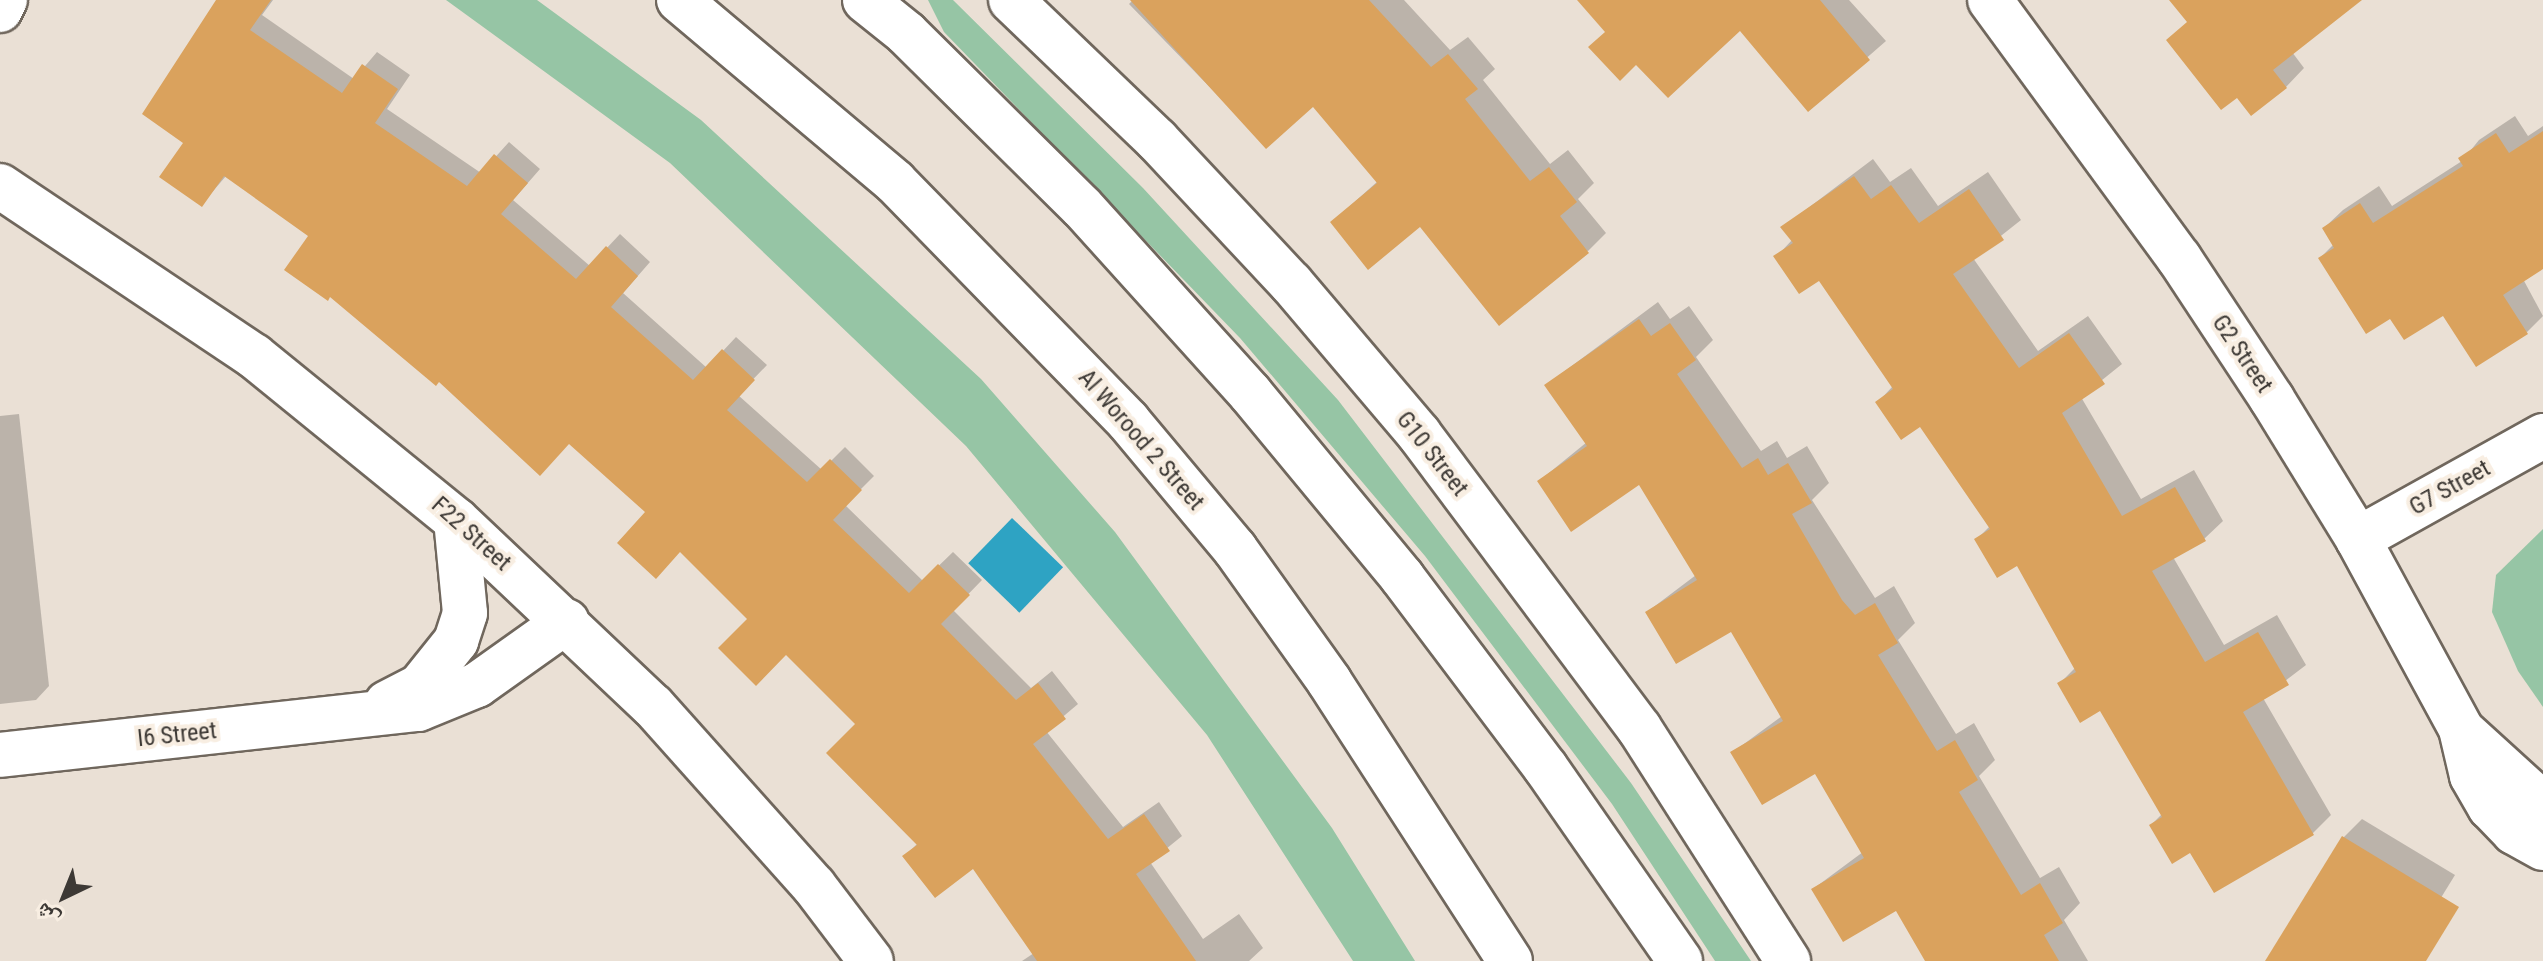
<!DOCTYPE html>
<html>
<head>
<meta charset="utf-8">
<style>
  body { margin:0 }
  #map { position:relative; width:2543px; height:961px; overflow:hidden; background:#eae0d5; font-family:"Roboto Condensed","Noto Naskh Arabic",sans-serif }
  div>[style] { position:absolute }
  .green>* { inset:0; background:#96c5a5 }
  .water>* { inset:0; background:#2ea3c3; transform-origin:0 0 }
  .shadow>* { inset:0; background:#0003 }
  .building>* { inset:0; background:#daa25d }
  .roads { filter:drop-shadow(2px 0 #70675d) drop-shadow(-2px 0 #70675d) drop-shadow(0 2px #70675d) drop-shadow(0 -2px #70675d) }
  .street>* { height:44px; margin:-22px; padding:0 22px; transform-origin:22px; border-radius:22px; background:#fff }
  .secondary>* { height:44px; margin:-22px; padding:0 22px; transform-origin:22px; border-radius:22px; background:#fff }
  span { translate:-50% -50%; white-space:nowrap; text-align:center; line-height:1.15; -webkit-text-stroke:8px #f8eee2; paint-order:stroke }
  .street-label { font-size:24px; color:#3d3935 }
  .north { position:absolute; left:24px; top:857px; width:80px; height:80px; -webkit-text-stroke:6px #f8eee2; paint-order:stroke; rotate:223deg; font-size:22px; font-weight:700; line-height:32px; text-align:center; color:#3d3935 }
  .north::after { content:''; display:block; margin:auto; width:28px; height:36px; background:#3d3935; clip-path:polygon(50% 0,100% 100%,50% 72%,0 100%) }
</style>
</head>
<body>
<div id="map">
  <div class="green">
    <i style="clip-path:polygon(446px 0,537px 0,701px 120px,981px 379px,1115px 532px,1332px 828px,1415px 961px,1353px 961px,1207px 735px,966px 446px,670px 163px)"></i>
    <i style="clip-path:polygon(928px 0,953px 0,1143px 188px,1338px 400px,1631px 783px,1751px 961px,1715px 961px,1612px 804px,1425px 556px,1240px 338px,944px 32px)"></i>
    <i style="clip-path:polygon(2543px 529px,2543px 707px,2518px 671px,2492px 612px,2496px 575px)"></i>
  </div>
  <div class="water">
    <i style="left:1012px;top:518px;width:71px;height:63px;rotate:44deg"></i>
  </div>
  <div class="shadow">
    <i style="clip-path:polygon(220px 0,273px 0,262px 15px,354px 79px,377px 52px,410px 75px,387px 109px,481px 173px,509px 142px,540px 169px,513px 200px,590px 266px,620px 234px,650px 262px,623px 293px,707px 368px,736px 337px,767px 365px,738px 395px,822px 470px,845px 447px,874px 476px,845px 505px,923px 581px,953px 552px,982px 580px,953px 610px,1031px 688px,1052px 671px,1078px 704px,1046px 731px,1123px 827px,1159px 802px,1182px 836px,1150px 862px,1203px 939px,1239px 914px,1263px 948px,1249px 961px,1022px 961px,1034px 953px,973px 866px,904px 857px,918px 843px,858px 724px,648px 512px,570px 442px,311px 236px,226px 176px,202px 204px,185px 142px)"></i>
    <i style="clip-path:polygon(1133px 0,1404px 0,1450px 50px,1468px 37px,1495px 69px,1483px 80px,1550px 164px,1568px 150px,1594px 183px,1578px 199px,1606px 233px,1588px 251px,1420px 224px,1332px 222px,1378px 181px,1313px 104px,1267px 146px,1129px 4px)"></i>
    <i style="clip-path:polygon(1589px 0,1849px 0,1886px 41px,1808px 109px,1740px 28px,1636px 62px,1607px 31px)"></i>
    <i style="clip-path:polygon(2176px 0,2359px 0,2292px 52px,2304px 68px,2286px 87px,2238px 95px)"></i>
    <i style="clip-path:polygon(2515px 116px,2528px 136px,2543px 126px,2543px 266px,2523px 279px,2543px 316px,2527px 332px,2443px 313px,2390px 316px,2320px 258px,2334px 244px,2324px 228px,2343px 210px,2379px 186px,2392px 206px,2462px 161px,2479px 140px)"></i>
    <i style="clip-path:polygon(1873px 159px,1890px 182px,1911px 168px,1938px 206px,1988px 172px,2021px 220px,1973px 258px,2038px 351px,2088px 316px,2122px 364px,2081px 397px,2141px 499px,2194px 470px,2223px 521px,2204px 539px,2173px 557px,2224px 645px,2277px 615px,2306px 665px,2263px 698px,2331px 815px,2313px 833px,2215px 890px,2191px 850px,2151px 825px,2162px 814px,2101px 709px,2060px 683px,2076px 667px,2018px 564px,1977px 539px,1990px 526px,1920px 425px,1877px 403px,1893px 386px,1819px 278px,1776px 257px,1792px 240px,1783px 227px)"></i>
    <i style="clip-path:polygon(1658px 302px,1670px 319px,1689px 306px,1713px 340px,1696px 357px,1761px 451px,1777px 441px,1787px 458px,1807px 446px,1829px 483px,1812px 500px,1875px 598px,1894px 586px,1915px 623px,1898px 640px,1956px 734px,1974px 723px,1995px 760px,1979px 776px,2040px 878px,2059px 867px,2080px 903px,2064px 920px,2088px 961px,1927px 961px,1896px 908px,1813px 889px,1863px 852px,1816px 771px,1733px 752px,1782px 716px,1732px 629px,1647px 612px,1696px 575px,1639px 482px,1539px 481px,1587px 442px,1546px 385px)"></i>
    <i style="clip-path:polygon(19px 414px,49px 686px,36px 700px,0 704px,0 416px)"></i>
    <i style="clip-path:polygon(2362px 819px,2455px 875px,2402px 961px,2267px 961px,2344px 837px)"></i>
  </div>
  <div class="building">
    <i style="clip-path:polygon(216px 0,271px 0,250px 30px,342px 93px,362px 64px,398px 89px,375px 123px,467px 186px,494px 154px,528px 183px,501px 214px,576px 279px,606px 246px,638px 276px,611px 307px,693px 380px,722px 349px,755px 380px,727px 410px,807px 482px,830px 459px,862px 490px,833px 520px,909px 593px,938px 564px,970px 595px,941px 624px,1016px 700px,1038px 683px,1066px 719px,1033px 744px,1108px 839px,1144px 814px,1170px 851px,1136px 874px,1196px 961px,1037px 961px,973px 869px,935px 898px,902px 856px,917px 845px,826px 753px,855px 724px,786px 655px,756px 686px,718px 648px,747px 619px,680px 552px,656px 579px,617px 543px,645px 512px,569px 444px,540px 476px,439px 382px,436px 386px,330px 297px,328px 301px,284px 270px,308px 236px,224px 176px,202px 207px,159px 177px,183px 143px,142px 114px)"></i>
    <i style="clip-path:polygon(1130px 0,1369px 0,1431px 67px,1448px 54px,1478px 89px,1465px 99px,1530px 181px,1549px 167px,1577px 202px,1560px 216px,1589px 253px,1499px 326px,1420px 227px,1368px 270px,1330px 222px,1377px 183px,1313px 107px,1266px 149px)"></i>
    <i style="clip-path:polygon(1577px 0,1820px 0,1870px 60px,1808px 112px,1740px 31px,1668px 98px,1636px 65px,1620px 81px,1588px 47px,1605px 32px)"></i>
    <i style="clip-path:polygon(2169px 0,2362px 0,2273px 70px,2287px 88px,2251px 116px,2237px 98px,2221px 110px,2166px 40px,2187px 22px)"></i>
    <i style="clip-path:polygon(2543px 131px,2543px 269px,2503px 295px,2528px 334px,2476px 367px,2443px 316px,2404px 340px,2390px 319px,2366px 334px,2318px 258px,2334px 248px,2322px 228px,2360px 203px,2373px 223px,2463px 166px,2458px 158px,2496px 133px,2509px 153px)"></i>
    <i style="clip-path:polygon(1854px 176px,1871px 199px,1891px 185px,1919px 223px,1969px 189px,2004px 240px,1953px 274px,2019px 368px,2069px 333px,2105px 384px,2062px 413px,2122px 516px,2175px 487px,2206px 541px,2152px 571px,2205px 662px,2258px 632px,2289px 685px,2243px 712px,2314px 835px,2214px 893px,2190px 853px,2172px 864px,2149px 825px,2162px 817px,2100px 711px,2080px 723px,2057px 683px,2076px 672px,2017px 566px,1997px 578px,1974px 539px,1990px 529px,1920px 427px,1901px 440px,1875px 402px,1893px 389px,1819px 281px,1799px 294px,1773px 256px,1793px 243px,1780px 227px)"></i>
    <i style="clip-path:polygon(1639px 319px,1651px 336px,1670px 323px,1696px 360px,1677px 374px,1742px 468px,1758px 458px,1768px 475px,1788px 463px,1812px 503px,1792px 514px,1842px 600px,1855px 615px,1875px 603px,1898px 643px,1878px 655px,1937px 751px,1955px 740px,1978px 780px,1959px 792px,2021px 895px,2040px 883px,2063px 923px,2044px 935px,2059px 961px,1925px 961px,1896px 911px,1843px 942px,1811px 889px,1864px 858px,1815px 774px,1762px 805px,1730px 752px,1783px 721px,1731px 632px,1676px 664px,1645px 612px,1697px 580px,1639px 485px,1571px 532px,1537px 481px,1587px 446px,1544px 385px)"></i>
    <i style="clip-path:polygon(2342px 836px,2459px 907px,2426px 961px,2265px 961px)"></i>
  </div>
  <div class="roads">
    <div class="street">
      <i style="left:1011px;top:0;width:202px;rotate:43.8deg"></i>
      <i style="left:1157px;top:140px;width:196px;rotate:46.9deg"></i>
      <i style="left:1291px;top:283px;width:198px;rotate:49.7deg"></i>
      <i style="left:1419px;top:434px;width:367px;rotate:53.2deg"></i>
      <i style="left:1639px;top:728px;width:277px;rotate:57.4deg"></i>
      <i style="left:1990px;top:0;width:320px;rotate:53.8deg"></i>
      <i style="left:2179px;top:258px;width:169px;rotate:56.6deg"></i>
      <i style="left:2272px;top:399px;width:164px;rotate:58.4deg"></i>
      <i style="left:2358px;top:539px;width:216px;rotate:61.5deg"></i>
      <i style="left:2461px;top:729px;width:48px;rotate:76.8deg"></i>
      <i style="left:2472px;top:776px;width:36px;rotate:60deg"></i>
      <i style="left:2490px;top:807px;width:35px;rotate:46deg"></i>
      <i style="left:2514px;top:832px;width:33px;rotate:29deg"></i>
      <i style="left:0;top:10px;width:11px;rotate:-63deg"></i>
      <i style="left:0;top:186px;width:306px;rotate:33.8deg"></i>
      <i style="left:254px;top:356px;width:260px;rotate:39.1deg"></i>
      <i style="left:456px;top:520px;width:271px;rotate:43.4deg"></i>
      <i style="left:653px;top:706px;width:241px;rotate:48.2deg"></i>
      <i style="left:814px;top:886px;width:94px;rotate:52.8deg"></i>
      <i style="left:2358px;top:539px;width:212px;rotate:-29.1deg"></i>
      <i style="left:387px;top:703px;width:37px;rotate:-27deg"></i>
      <i style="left:420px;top:686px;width:58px;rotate:-51.3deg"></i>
      <i style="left:456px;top:641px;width:29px;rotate:-72deg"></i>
      <i style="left:465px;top:613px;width:93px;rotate:-95.5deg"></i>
      <i style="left:2466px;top:734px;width:104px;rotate:42.3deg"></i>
      <i style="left:0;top:755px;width:421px;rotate:-6.3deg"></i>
      <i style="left:418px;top:709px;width:64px;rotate:-22.1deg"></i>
      <i style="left:477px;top:685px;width:110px;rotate:-35.4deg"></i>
    </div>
    <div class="secondary">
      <i style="left:679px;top:0;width:282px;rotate:40.1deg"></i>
      <i style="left:895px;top:182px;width:334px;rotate:45.7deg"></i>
      <i style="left:1128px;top:421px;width:167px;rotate:50.1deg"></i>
      <i style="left:1235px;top:549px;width:162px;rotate:54.5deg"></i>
      <i style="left:1329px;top:681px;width:333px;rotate:57.1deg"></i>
      <i style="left:865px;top:0;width:53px;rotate:38.8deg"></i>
      <i style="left:906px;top:33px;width:247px;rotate:44.7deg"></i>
      <i style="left:1082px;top:207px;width:251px;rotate:47.9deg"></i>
      <i style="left:1250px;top:393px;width:239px;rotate:50.4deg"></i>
      <i style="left:1402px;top:577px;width:239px;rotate:53deg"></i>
      <i style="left:1546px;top:768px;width:235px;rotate:55.2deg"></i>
    </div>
  </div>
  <div class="street-label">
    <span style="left:2242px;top:354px;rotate:56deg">G2 Street</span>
    <span style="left:1141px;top:440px;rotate:49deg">Al Worood 2 Street</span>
    <span style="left:1432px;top:454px;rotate:52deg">G10 Street</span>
    <span style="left:2450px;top:488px;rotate:-29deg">G7 Street</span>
    <span style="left:471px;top:534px;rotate:42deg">F22 Street</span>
    <span style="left:177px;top:735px;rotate:-6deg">I6 Street</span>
  </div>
  <div class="north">ش</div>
</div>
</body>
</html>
